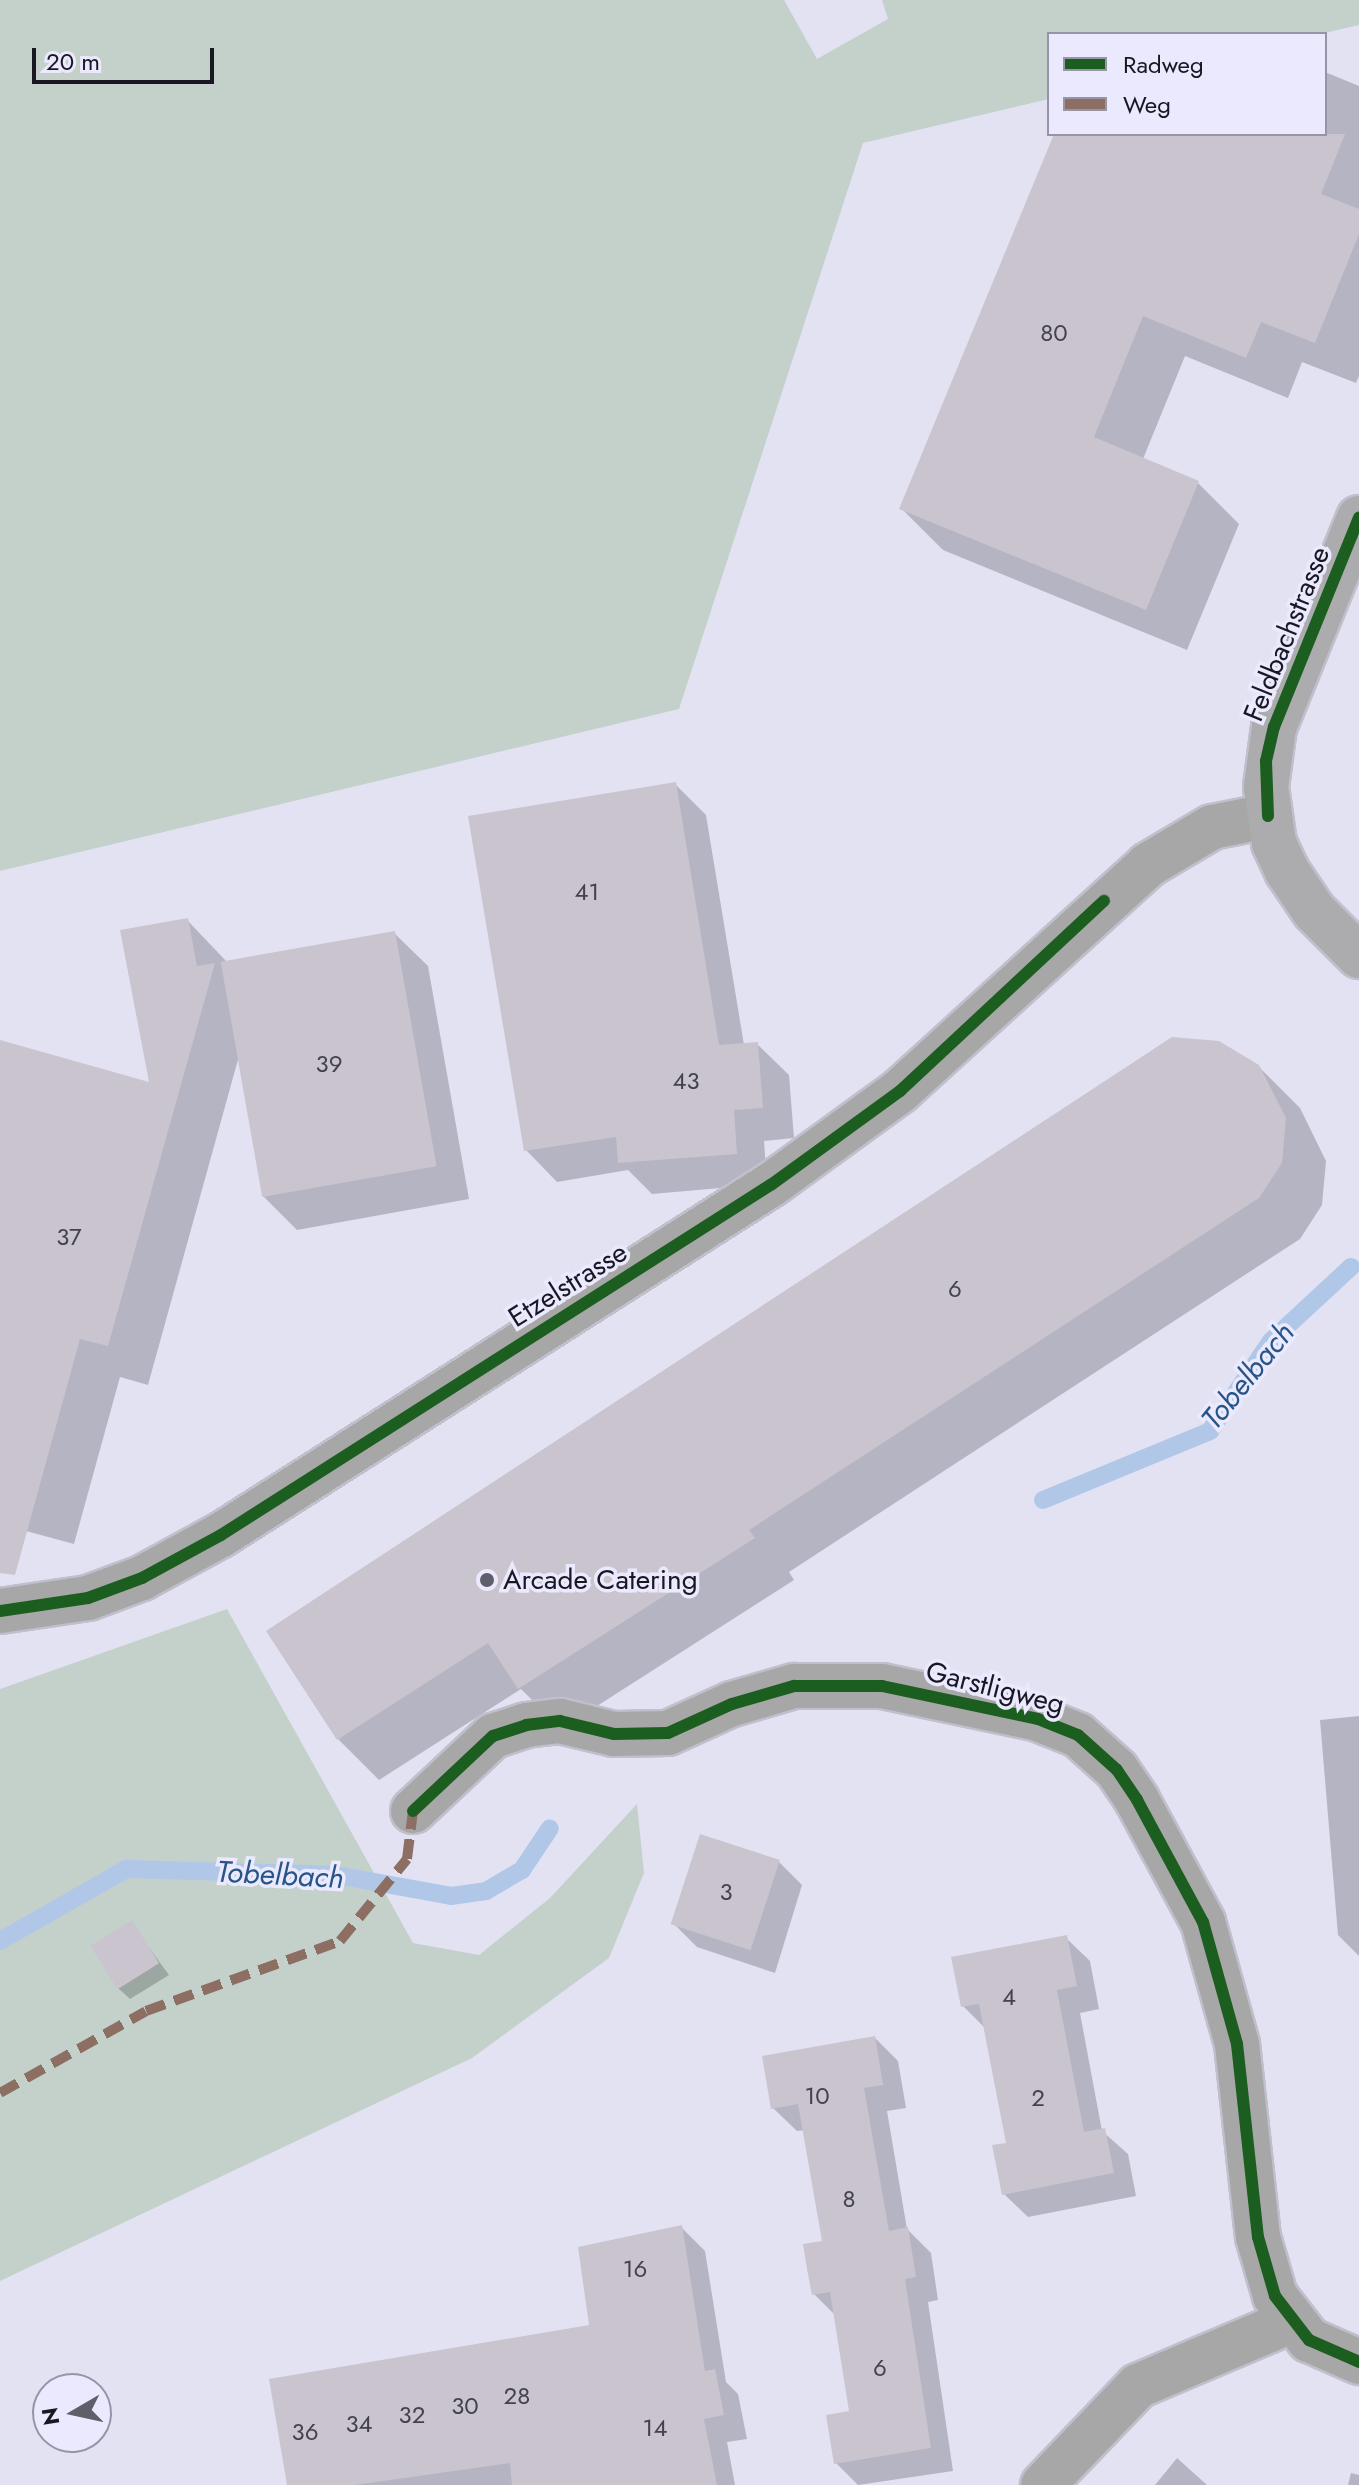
<!DOCTYPE html>
<html>
<head>
<meta charset="utf-8">
<style>
  body { margin:0 }
  #map { position:relative; width:1359px; height:2485px; overflow:hidden; background:#e3e2f3; font-family:Jost,sans-serif }
  div>[style] { position:absolute }
  .green>* { inset:0; background:#c4d1cb }
  .shadow>* { inset:0; background:#0003 }
  .stream>* { height:18px; margin:-9px; padding:0 9px; transform-origin:9px; border-radius:9px; background:#b1c7e8 }
  .building>* { inset:0; background:#cac4cf; transform-origin:0 0 }
  .roads { filter:drop-shadow(2px 0 #c0bfcc) drop-shadow(-2px 0 #c0bfcc) drop-shadow(0 2px #c0bfcc) drop-shadow(0 -2px #c0bfcc) }
  .minor>* { height:44px; margin:-22px; padding:0 22px; transform-origin:22px; border-radius:22px; background:#a8a7a7 }
  .major>* { height:44px; margin:-22px; padding:0 22px; transform-origin:22px; border-radius:22px; background:#acabad }
  .quiet>* { height:10px; margin-top:-5px; transform-origin:0; background:repeating-linear-gradient(90deg,#8d6e63 0 20px,transparent 0 30px) }
  .cycleway>* { height:12px; margin:-6px; padding:0 6px; transform-origin:6px; border-radius:6px; background:#1b5e20 }
  .dots>* { width:22px; height:22px; translate:-50% -50%; box-sizing:border-box; border:4px solid #ebe9fd; border-radius:50% }
  span { translate:-50% -50%; white-space:nowrap; text-align:center; line-height:1.15; -webkit-text-stroke:7px #ebe9fd; paint-order:stroke }
  .number-label { font-size:24px; color:#44424d }
  .number-label span { -webkit-text-stroke-width:0 }
  .street-label { font-size:28px; color:#181722 }
  .poi-label { font-size:28px; color:#181722 }
  .left { translate:0 -50%; text-align:left }
  .water-label { font-size:30px; color:#285587; font-style:italic }
  .legend { position:absolute; left:1047px; top:32px; width:280px; height:104px; box-sizing:border-box; background:#ebe9fd; border:2px solid #9795a5; margin:0; padding:10px 14px; list-style:none; font-size:24px; color:#181722 }
  .legend li { display:flex; align-items:center; gap:16px; height:40px }
  .legend b { width:40px; border:2px solid #9795a5 }
  .north { position:absolute; left:32px; top:2373px; width:80px; height:80px; box-sizing:border-box; background:#ebe9fd; border:2px solid #9795a5; border-radius:50%; rotate:261deg; font-size:22px; font-weight:700; line-height:32px; text-align:center; color:#181722 }
  .north::after { content:''; display:block; margin:auto; width:28px; height:36px; background:#5f5e6b; clip-path:polygon(50% 0,100% 100%,50% 72%,0 100%) }
  .scale { position:absolute; left:32px; top:48px; width:182px; height:36px; box-sizing:border-box; border:4px solid #181722; border-top:0; padding-left:10px; font-size:24px; line-height:28px; white-space:nowrap; color:#181722; -webkit-text-stroke:6px #ebe9fd; paint-order:stroke }
</style>
</head>
<body>
<div id="map">
  <div class="green">
    <i style="clip-path:polygon(0 0,784px 0,817px 59px,888px 19px,882px 0,1359px 0,1359px 25px,1320px 34px,1049px 34px,1049px 99px,863px 143px,679px 709px,0 871px)"></i>
    <i style="clip-path:polygon(227px 1609px,413px 1943px,479px 1955px,550px 1898px,637px 1804px,644px 1873px,609px 1958px,472px 2058px,0 2281px,0 1689px)"></i>
  </div>
  <div class="shadow">
    <i style="clip-path:polygon(1325px 72px,1359px 86px,1359px 376px,1356px 383px,1302px 362px,1288px 398px,1185px 356px,1143px 459px,1198px 483px,1239px 524px,1187px 650px,943px 550px,901px 508px,1056px 134px,1325px 134px)"></i>
    <i style="clip-path:polygon(675px 784px,706px 815px,744px 1045px,757px 1044px,789px 1075px,794px 1138px,764px 1141px,767px 1184px,652px 1194px,628px 1170px,557px 1182px,526px 1150px)"></i>
    <i style="clip-path:polygon(187px 920px,228px 963px,394px 933px,428px 966px,469px 1199px,297px 1230px,264px 1197px,239px 1056px,148px 1385px,120px 1377px,74px 1544px,0 1524px,0 1042px,151px 1085px)"></i>
    <i style="clip-path:polygon(1258px 1066px,1300px 1108px,1326px 1161px,1322px 1205px,1300px 1239px,789px 1572px,794px 1580px,561px 1729px,521px 1689px,379px 1780px,338px 1739px)"></i>
    <i style="clip-path:polygon(1359px 1716px,1359px 1956px,1338px 1935px,1320px 1720px)"></i>
    <i style="clip-path:polygon(779px 1862px,802px 1885px,775px 1973px,697px 1947px,674px 1924px)"></i>
    <i style="clip-path:polygon(131px 1923px,169px 1975px,130px 1999px,118px 1988px)"></i>
    <i style="clip-path:polygon(1066px 1938px,1090px 1961px,1099px 2009px,1080px 2013px,1102px 2131px,1128px 2154px,1136px 2196px,1028px 2217px,1004px 2194px,1009px 2144px,987px 2030px,963px 2006px)"></i>
    <i style="clip-path:polygon(875px 2038px,898px 2061px,906px 2108px,887px 2111px,907px 2229px,931px 2253px,938px 2300px,928px 2302px,953px 2471px,858px 2485px,836px 2463px,851px 2413px,836px 2316px,814px 2294px,824px 2242px,805px 2130px,797px 2131px,773px 2108px)"></i>
    <i style="clip-path:polygon(681px 2227px,705px 2251px,726px 2382px,738px 2394px,747px 2439px,727px 2442px,735px 2485px,289px 2485px,591px 2326px)"></i>
    <i style="clip-path:polygon(1177px 2458px,1207px 2485px,1155px 2485px)"></i>
    <i style="clip-path:polygon(1351px 2473px,1359px 2475px,1359px 2485px,1348px 2485px)"></i>
  </div>
  <div class="stream">
    <i style="left:1043px;top:1500px;width:181px;rotate:-22.4deg"></i>
    <i style="left:1210px;top:1431px;width:109px;rotate:-55.9deg"></i>
    <i style="left:1271px;top:1341px;width:109px;rotate:-42.8deg"></i>
    <i style="left:0;top:1941px;width:145px;rotate:-29.7deg"></i>
    <i style="left:126px;top:1869px;width:210px;rotate:1.6deg"></i>
    <i style="left:336px;top:1875px;width:117px;rotate:10.3deg"></i>
    <i style="left:451px;top:1896px;width:35px;rotate:-8deg"></i>
    <i style="left:486px;top:1891px;width:42px;rotate:-30.3deg"></i>
    <i style="left:522px;top:1870px;width:50px;rotate:-56.3deg"></i>
  </div>
  <div class="building">
    <i style="clip-path:polygon(1054px 134px,1345px 134px,1321px 194px,1359px 209px,1359px 234px,1315px 343px,1261px 322px,1246px 358px,1143px 316px,1094px 437px,1199px 481px,1146px 610px,899px 509px)"></i>
    <i style="clip-path:polygon(676px 782px,719px 1045px,758px 1042px,763px 1108px,734px 1110px,737px 1154px,618px 1163px,616px 1137px,524px 1151px,468px 816px)"></i>
    <i style="clip-path:polygon(188px 918px,197px 966px,215px 963px,108px 1346px,80px 1339px,15px 1575px,0 1573px,0 1040px,149px 1082px,120px 930px)"></i>
    <i style="left:395px;top:931px;width:239px;height:177px;rotate:80deg"></i>
    <i style="clip-path:polygon(1172px 1037px,1219px 1041px,1259px 1065px,1286px 1118px,1282px 1163px,1259px 1198px,749px 1530px,755px 1538px,518px 1689px,488px 1643px,337px 1740px,266px 1631px)"></i>
    <i style="left:700px;top:1834px;width:84px;height:95px;rotate:18deg"></i>
    <i style="left:132px;top:1920px;width:51px;height:49px;rotate:58deg"></i>
    <i style="clip-path:polygon(1067px 1935px,1077px 1986px,1057px 1990px,1084px 2132px,1105px 2128px,1114px 2173px,1002px 2195px,992px 2145px,1006px 2143px,979px 2004px,961px 2007px,951px 1957px)"></i>
    <i style="clip-path:polygon(875px 2036px,883px 2085px,864px 2088px,889px 2231px,908px 2227px,916px 2277px,905px 2279px,931px 2448px,834px 2464px,826px 2415px,849px 2411px,830px 2292px,812px 2295px,807px 2269px,803px 2244px,822px 2241px,798px 2104px,771px 2109px,762px 2056px)"></i>
    <i style="clip-path:polygon(682px 2225px,705px 2371px,715px 2369px,724px 2415px,704px 2419px,717px 2485px,512px 2485px,510px 2463px,355px 2485px,287px 2485px,269px 2379px,589px 2325px,578px 2247px)"></i>
  </div>
  <div class="roads">
    <div class="minor">
      <i style="left:0;top:1611px;width:89px;rotate:-8.4deg"></i>
      <i style="left:88px;top:1598px;width:58px;rotate:-20.3deg"></i>
      <i style="left:142px;top:1578px;width:90px;rotate:-28.6deg"></i>
      <i style="left:221px;top:1535px;width:653px;rotate:-32.5deg"></i>
      <i style="left:772px;top:1184px;width:158px;rotate:-36deg"></i>
      <i style="left:900px;top:1091px;width:336px;rotate:-42.3deg"></i>
      <i style="left:1148px;top:865px;width:74px;rotate:-30.7deg"></i>
      <i style="left:1212px;top:827px;width:57px;rotate:-11.1deg"></i>
      <i style="left:413px;top:1811px;width:110px;rotate:-43.2deg"></i>
      <i style="left:493px;top:1736px;width:35px;rotate:-18deg"></i>
      <i style="left:526px;top:1725px;width:34px;rotate:-7deg"></i>
      <i style="left:560px;top:1721px;width:56px;rotate:13.5deg"></i>
      <i style="left:614px;top:1734px;width:54px;rotate:-1.1deg"></i>
      <i style="left:668px;top:1733px;width:70px;rotate:-24.4deg"></i>
      <i style="left:732px;top:1704px;width:65px;rotate:-16.2deg"></i>
      <i style="left:794px;top:1686px;width:88px"></i>
      <i style="left:882px;top:1686px;width:159px;rotate:11.9deg"></i>
      <i style="left:1038px;top:1719px;width:43px;rotate:21.8deg"></i>
      <i style="left:1078px;top:1735px;width:52px;rotate:41.9deg"></i>
      <i style="left:1117px;top:1770px;width:36px;rotate:56deg"></i>
      <i style="left:1137px;top:1800px;width:139px;rotate:61.6deg"></i>
      <i style="left:1203px;top:1922px;width:127px;rotate:74.4deg"></i>
      <i style="left:1237px;top:2044px;width:194px;rotate:83.8deg"></i>
      <i style="left:1258px;top:2237px;width:61px;rotate:73.9deg"></i>
      <i style="left:1275px;top:2296px;width:56px;rotate:52.3deg"></i>
      <i style="left:1309px;top:2340px;width:55px;rotate:23.7deg"></i>
      <i style="left:1043px;top:2485px;width:137px;rotate:-46.2deg"></i>
      <i style="left:1138px;top:2386px;width:166px;rotate:-23deg"></i>
    </div>
    <div class="major">
      <i style="left:1359px;top:518px;width:226px;rotate:112.1deg"></i>
      <i style="left:1274px;top:727px;width:61px;rotate:97.6deg"></i>
      <i style="left:1266px;top:787px;width:57px;rotate:81.9deg"></i>
      <i style="left:1274px;top:843px;width:31px;rotate:65deg"></i>
      <i style="left:1287px;top:871px;width:48px;rotate:56deg"></i>
      <i style="left:1314px;top:911px;width:64px;rotate:45deg"></i>
    </div>
  </div>
  <div class="quiet">
    <i style="left:0;top:2093px;width:167px;rotate:-29.3deg"></i>
    <i style="left:146px;top:2011px;width:206px;rotate:-19.8deg"></i>
    <i style="left:340px;top:1941px;width:106px;rotate:-50.7deg"></i>
    <i style="left:407px;top:1859px;width:48px;rotate:-82.9deg"></i>
  </div>
  <div class="cycleway">
    <i style="left:1268px;top:816px;width:55px;rotate:-92.1deg"></i>
    <i style="left:1266px;top:761px;width:35px;rotate:-77deg"></i>
    <i style="left:1274px;top:727px;width:226px;rotate:-67.9deg"></i>
    <i style="left:0;top:1611px;width:89px;rotate:-8.4deg"></i>
    <i style="left:88px;top:1598px;width:58px;rotate:-20.3deg"></i>
    <i style="left:142px;top:1578px;width:90px;rotate:-28.6deg"></i>
    <i style="left:221px;top:1535px;width:653px;rotate:-32.5deg"></i>
    <i style="left:772px;top:1184px;width:158px;rotate:-36deg"></i>
    <i style="left:900px;top:1091px;width:279px;rotate:-43deg"></i>
    <i style="left:413px;top:1811px;width:110px;rotate:-43.2deg"></i>
    <i style="left:493px;top:1736px;width:35px;rotate:-18deg"></i>
    <i style="left:526px;top:1725px;width:34px;rotate:-7deg"></i>
    <i style="left:560px;top:1721px;width:56px;rotate:13.5deg"></i>
    <i style="left:614px;top:1734px;width:54px;rotate:-1.1deg"></i>
    <i style="left:668px;top:1733px;width:70px;rotate:-24.4deg"></i>
    <i style="left:732px;top:1704px;width:65px;rotate:-16.2deg"></i>
    <i style="left:794px;top:1686px;width:88px"></i>
    <i style="left:882px;top:1686px;width:159px;rotate:11.9deg"></i>
    <i style="left:1038px;top:1719px;width:43px;rotate:21.8deg"></i>
    <i style="left:1078px;top:1735px;width:52px;rotate:41.9deg"></i>
    <i style="left:1117px;top:1770px;width:36px;rotate:56deg"></i>
    <i style="left:1137px;top:1800px;width:139px;rotate:61.6deg"></i>
    <i style="left:1203px;top:1922px;width:127px;rotate:74.4deg"></i>
    <i style="left:1237px;top:2044px;width:194px;rotate:83.8deg"></i>
    <i style="left:1258px;top:2237px;width:61px;rotate:73.9deg"></i>
    <i style="left:1275px;top:2296px;width:56px;rotate:52.3deg"></i>
    <i style="left:1309px;top:2340px;width:55px;rotate:23.7deg"></i>
  </div>
  <div class="dots">
    <i style="left:487px;top:1580px;background:#5f5e6b"></i>
  </div>
  <div class="number-label">
    <span style="left:1054px;top:333px">80</span>
    <span style="left:587px;top:892px">41</span>
    <span style="left:329px;top:1064px">39</span>
    <span style="left:686px;top:1081px">43</span>
    <span style="left:69px;top:1237px">37</span>
    <span style="left:955px;top:1289px">6</span>
    <span style="left:726px;top:1892px">3</span>
    <span style="left:1009px;top:1997px">4</span>
    <span style="left:817px;top:2096px">10</span>
    <span style="left:1038px;top:2098px">2</span>
    <span style="left:849px;top:2199px">8</span>
    <span style="left:635px;top:2269px">16</span>
    <span style="left:880px;top:2368px">6</span>
    <span style="left:517px;top:2396px">28</span>
    <span style="left:465px;top:2406px">30</span>
    <span style="left:412px;top:2415px">32</span>
    <span style="left:359px;top:2424px">34</span>
    <span style="left:655px;top:2428px">14</span>
    <span style="left:305px;top:2432px">36</span>
  </div>
  <div class="street-label">
    <span style="left:1287px;top:634px;rotate:-68deg">Feldbachstrasse</span>
    <span style="left:568px;top:1285px;rotate:-32deg">Etzelstrasse</span>
    <span style="left:995px;top:1688px;rotate:14deg">Garstligweg</span>
  </div>
  <div class="poi-label">
    <span class="left" style="left:503px;top:1580px">Arcade Catering</span>
  </div>
  <div class="water-label">
    <span style="left:1248px;top:1376px;rotate:-51deg">Tobelbach</span>
    <span style="left:280px;top:1875px;rotate:3deg">Tobelbach</span>
  </div>
  <ul class="legend">
  <li><b style="height:10px;background:#1b5e20"></b>Radweg</li>
  <li><b style="height:10px;background:#8d6e63"></b>Weg</li>
  </ul>
  <div class="north">N</div>
  <div class="scale">20 m</div>
</div>
</body>
</html>
